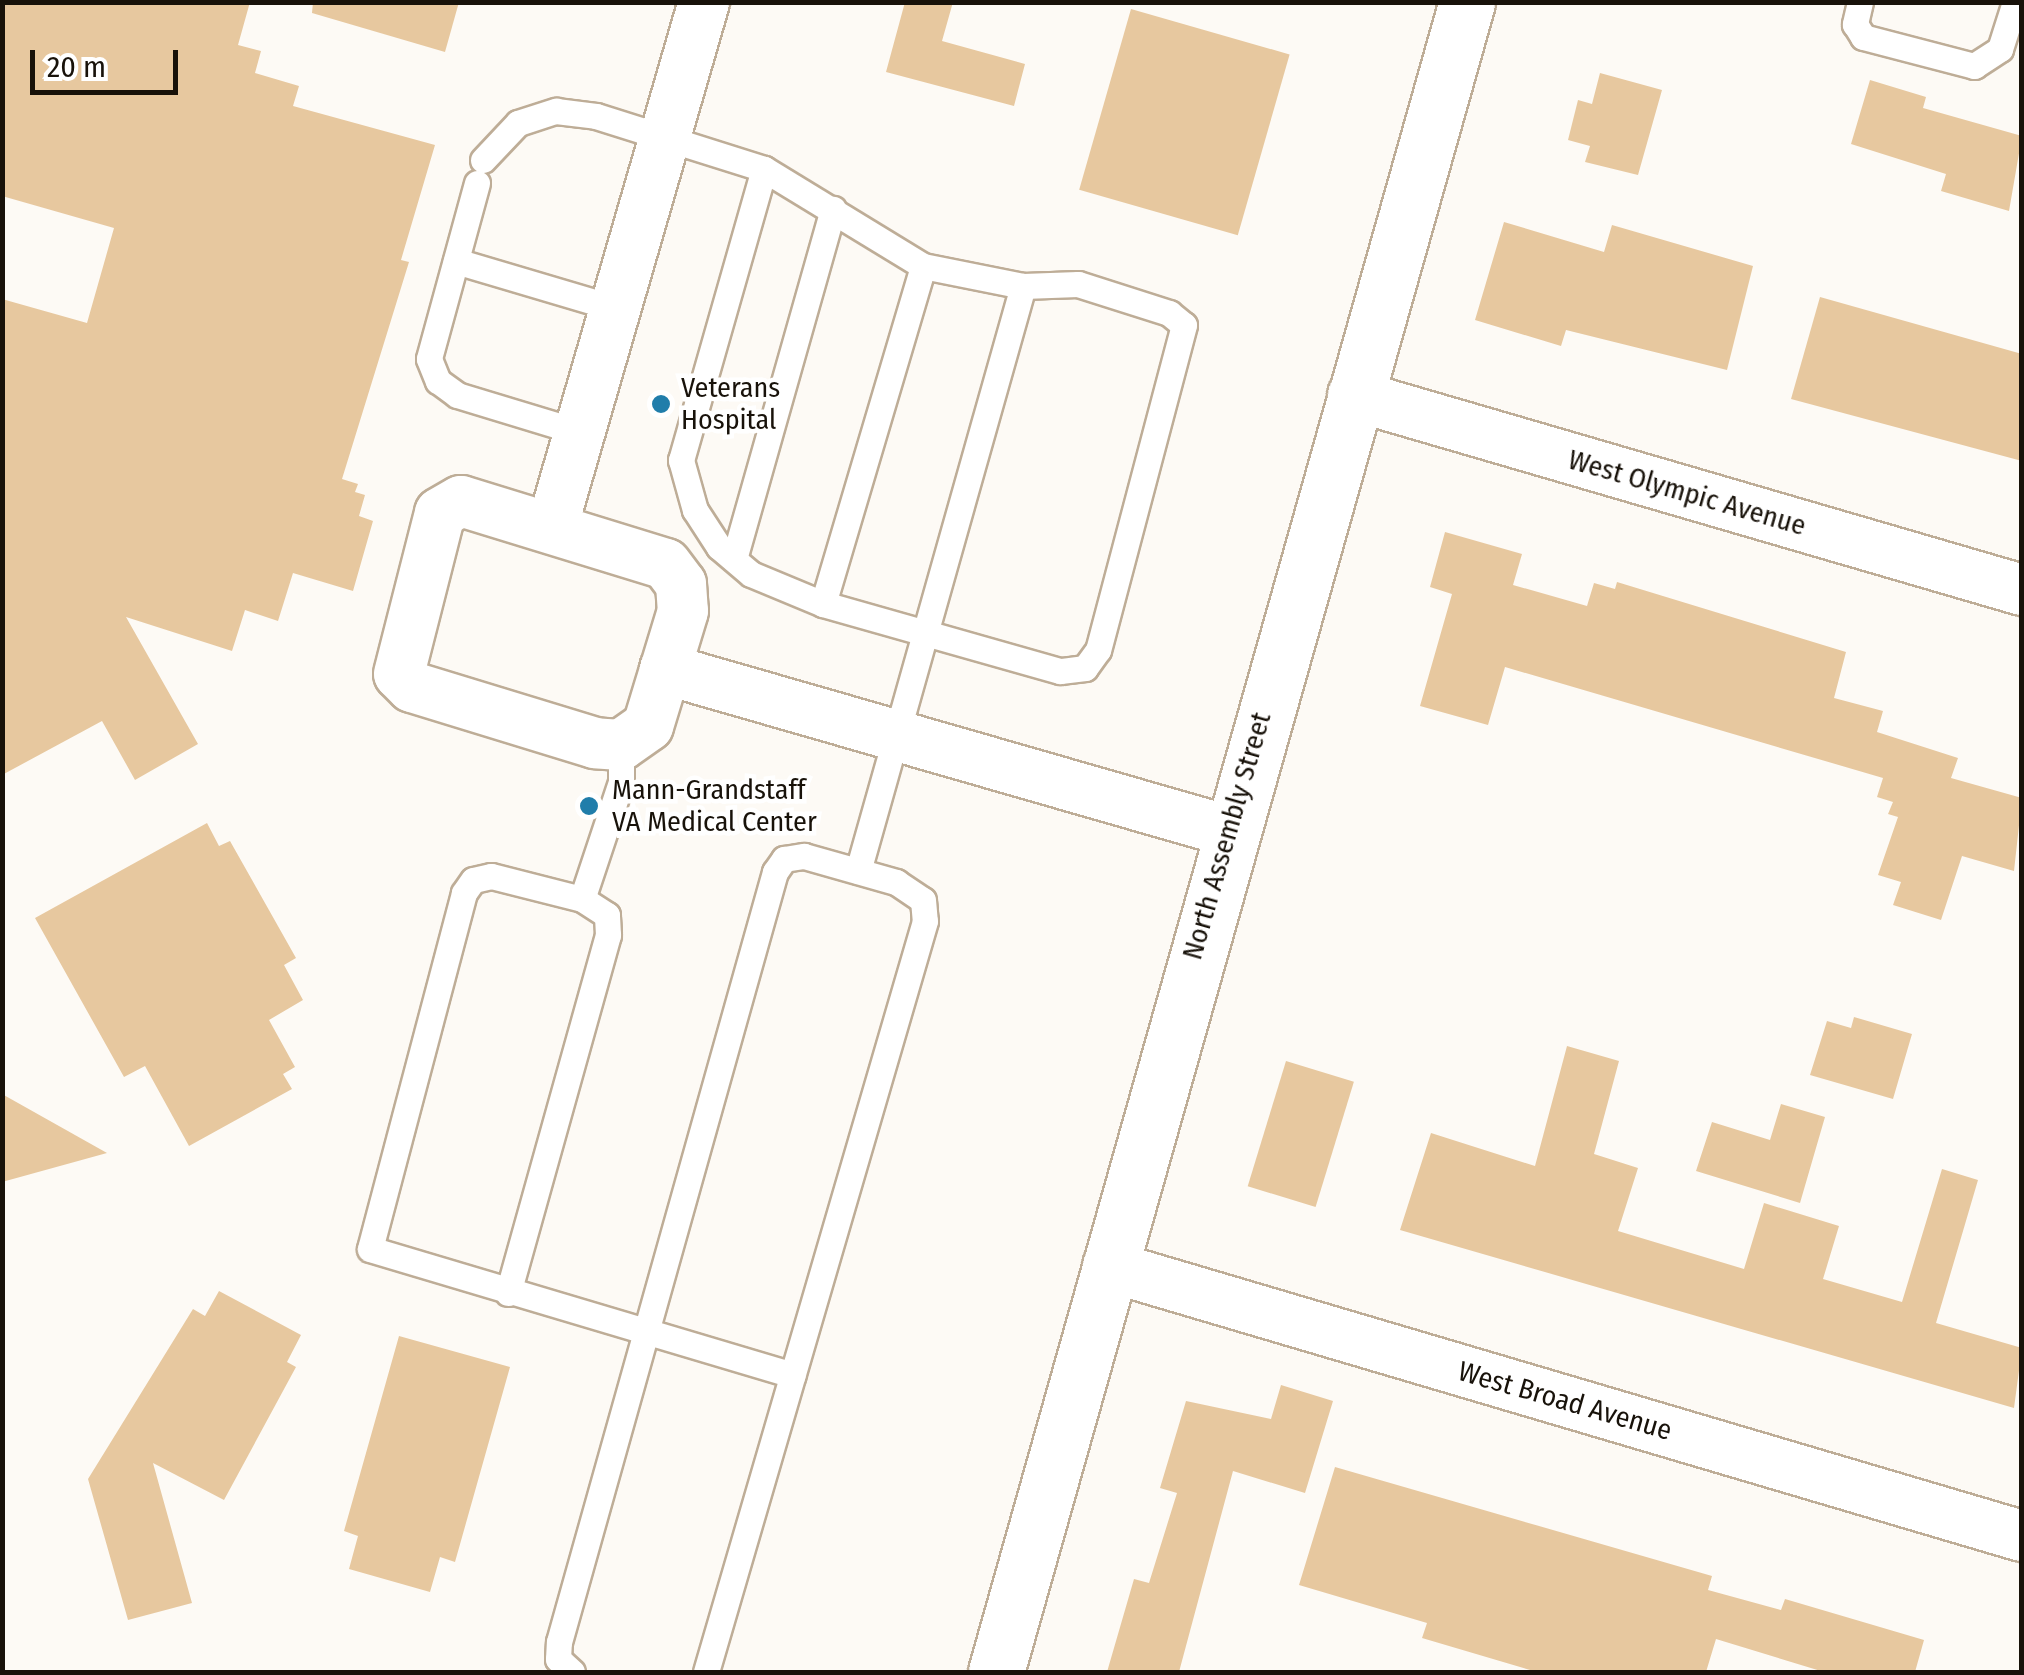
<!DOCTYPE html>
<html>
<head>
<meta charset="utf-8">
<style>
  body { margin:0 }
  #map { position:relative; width:2024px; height:1675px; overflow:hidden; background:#fdfaf5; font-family:"Fira Sans Condensed",sans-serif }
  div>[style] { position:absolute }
  .building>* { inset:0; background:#e7c89f; transform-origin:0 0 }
  .roads { filter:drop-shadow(2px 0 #bead97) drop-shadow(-2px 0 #bead97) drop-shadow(0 2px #bead97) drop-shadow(0 -2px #bead97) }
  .service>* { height:25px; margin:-12.5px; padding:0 12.5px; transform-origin:12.5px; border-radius:12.5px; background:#fff }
  .minor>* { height:50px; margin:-25px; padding:0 25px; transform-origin:25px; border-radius:25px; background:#fff }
  .secondary>* { height:55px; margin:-27.5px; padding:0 27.5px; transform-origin:27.5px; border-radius:27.5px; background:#fff }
  .dots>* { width:28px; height:28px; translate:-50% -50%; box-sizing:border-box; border:5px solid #fff; border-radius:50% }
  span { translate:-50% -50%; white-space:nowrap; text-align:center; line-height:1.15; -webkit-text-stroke:9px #fff; paint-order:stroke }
  .poi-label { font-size:28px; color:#18120a }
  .left { translate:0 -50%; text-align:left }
  .street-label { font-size:28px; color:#18120a }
  .frame { position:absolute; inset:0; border:5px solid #18120a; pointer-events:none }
  .scale { position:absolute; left:30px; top:50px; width:148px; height:45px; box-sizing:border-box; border:5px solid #18120a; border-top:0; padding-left:12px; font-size:30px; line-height:35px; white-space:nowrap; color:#18120a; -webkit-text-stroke:8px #fff; paint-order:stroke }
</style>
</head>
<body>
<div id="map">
  <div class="building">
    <i style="clip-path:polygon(2px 2px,250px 2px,238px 45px,261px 51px,255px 73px,299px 86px,293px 106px,435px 145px,401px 260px,409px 262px,342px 479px,358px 484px,355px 492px,365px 495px,359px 516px,373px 521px,353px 591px,293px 573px,278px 621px,245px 610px,232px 651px,126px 617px,198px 744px,135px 780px,102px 721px,2px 775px,2px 299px,87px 323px,114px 228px,2px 196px)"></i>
    <i style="clip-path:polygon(313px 2px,459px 2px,445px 52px,312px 13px)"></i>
    <i style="clip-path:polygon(905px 2px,953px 2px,942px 41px,1025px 64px,1014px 106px,886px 72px)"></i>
    <i style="left:1131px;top:9px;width:165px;height:188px;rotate:16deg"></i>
    <i style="clip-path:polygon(1600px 73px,1662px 90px,1638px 175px,1585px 162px,1590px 146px,1568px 140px,1578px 100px,1592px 104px)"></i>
    <i style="clip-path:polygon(1870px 80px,1926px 97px,1923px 108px,2022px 136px,2009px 211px,1941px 191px,1946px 174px,1851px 144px)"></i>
    <i style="clip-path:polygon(1504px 222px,1604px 252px,1612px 225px,1753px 266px,1727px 370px,1566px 330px,1561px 346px,1475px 320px)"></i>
    <i style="clip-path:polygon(1820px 297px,2022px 354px,2022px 461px,1791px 399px)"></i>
    <i style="clip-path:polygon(1445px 532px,1522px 554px,1513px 585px,1587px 606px,1594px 583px,1615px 589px,1617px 582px,1846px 652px,1834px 698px,1883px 711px,1877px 732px,1958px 758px,1951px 778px,2022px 798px,2014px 871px,1962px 856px,1941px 920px,1893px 905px,1901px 882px,1878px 875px,1898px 817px,1888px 814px,1893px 802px,1877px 797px,1883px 778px,1505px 667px,1488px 725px,1420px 706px,1452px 594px,1430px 587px)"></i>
    <i style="clip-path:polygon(207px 823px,219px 846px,230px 841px,296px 958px,284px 965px,303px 1000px,269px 1020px,295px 1067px,283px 1074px,292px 1089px,189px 1146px,145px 1066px,124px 1077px,35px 918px)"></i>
    <i style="clip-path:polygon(1854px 1017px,1912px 1034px,1893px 1099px,1810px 1075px,1827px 1021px,1851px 1028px)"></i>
    <i style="clip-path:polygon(1567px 1046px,1619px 1061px,1594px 1154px,1638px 1168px,1618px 1231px,1744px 1269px,1764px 1203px,1839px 1226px,1823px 1279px,1902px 1302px,1942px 1169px,1978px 1180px,1936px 1323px,2022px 1348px,2014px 1408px,1400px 1230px,1431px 1133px,1535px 1166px)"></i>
    <i style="left:1286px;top:1061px;width:71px;height:131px;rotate:17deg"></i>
    <i style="clip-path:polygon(2px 1094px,107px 1153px,2px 1182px)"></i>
    <i style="clip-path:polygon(1781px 1104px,1825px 1117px,1800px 1203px,1696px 1171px,1712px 1122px,1770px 1140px)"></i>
    <i style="clip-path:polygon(219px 1291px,301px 1335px,287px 1362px,296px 1367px,224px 1500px,153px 1463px,192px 1603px,128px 1620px,88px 1479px,193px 1309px,205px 1316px)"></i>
    <i style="clip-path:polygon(399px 1336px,510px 1367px,455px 1562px,440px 1557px,430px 1592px,349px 1569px,358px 1536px,344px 1531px)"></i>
    <i style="clip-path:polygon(1281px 1385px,1333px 1401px,1305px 1493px,1233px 1471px,1179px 1672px,1107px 1672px,1134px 1579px,1149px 1583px,1177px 1493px,1160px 1488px,1186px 1401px,1271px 1419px)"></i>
    <i style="clip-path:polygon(1335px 1467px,1712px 1576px,1708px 1590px,1781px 1610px,1785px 1599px,1924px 1640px,1915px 1672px,1824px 1672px,1716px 1639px,1706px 1672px,1537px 1672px,1422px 1638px,1427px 1623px,1299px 1585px)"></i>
  </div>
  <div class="roads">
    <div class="service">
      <i style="left:1860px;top:2px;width:23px;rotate:103deg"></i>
      <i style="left:1855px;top:24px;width:15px;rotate:58deg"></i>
      <i style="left:1863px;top:37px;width:115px;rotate:14.6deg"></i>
      <i style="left:1974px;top:66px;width:31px;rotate:-33deg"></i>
      <i style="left:2000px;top:49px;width:49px;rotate:-72.3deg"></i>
      <i style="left:483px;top:160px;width:51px;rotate:-46.6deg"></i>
      <i style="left:518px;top:123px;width:40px;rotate:-18deg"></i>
      <i style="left:556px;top:111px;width:40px;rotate:7.1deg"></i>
      <i style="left:596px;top:116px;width:176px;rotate:17.5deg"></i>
      <i style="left:764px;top:169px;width:186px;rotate:31.4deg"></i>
      <i style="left:764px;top:169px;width:303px;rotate:105.9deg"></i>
      <i style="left:681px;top:460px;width:52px;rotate:74.4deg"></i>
      <i style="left:695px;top:510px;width:44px;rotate:57deg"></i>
      <i style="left:719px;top:547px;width:42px;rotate:40.2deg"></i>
      <i style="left:751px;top:574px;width:78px;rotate:22.6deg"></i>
      <i style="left:477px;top:183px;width:182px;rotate:105.3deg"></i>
      <i style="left:429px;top:359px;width:24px;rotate:68deg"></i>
      <i style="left:438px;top:381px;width:24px;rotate:36deg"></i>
      <i style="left:457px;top:395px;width:127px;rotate:16.9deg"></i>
      <i style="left:456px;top:261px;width:166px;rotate:16.5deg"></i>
      <i style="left:923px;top:266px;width:102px;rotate:11.3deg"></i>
      <i style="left:1023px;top:286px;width:55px;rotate:-2.1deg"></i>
      <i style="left:1078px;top:284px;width:96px;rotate:17.7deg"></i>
      <i style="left:1169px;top:313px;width:19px;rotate:39deg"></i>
      <i style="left:1184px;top:325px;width:336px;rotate:104.8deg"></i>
      <i style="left:1098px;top:650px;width:22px;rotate:126deg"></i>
      <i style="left:1085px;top:668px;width:25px;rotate:173deg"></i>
      <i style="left:1060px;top:671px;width:246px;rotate:-164.2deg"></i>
      <i style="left:823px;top:604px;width:352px;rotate:-73.5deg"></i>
      <i style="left:734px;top:559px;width:364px;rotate:-74.2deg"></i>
      <i style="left:621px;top:745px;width:37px;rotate:90deg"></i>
      <i style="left:621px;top:782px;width:123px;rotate:108.4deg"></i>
      <i style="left:582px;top:899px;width:94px;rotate:-165.8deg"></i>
      <i style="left:491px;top:876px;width:18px;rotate:167deg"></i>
      <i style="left:473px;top:880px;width:16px;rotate:125deg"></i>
      <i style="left:464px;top:893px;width:368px;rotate:104.8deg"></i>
      <i style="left:370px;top:1249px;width:441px;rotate:16.6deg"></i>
      <i style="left:858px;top:871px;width:608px;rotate:-74.25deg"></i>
      <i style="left:508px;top:1293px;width:372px;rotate:-74.4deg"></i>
      <i style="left:608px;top:935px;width:20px;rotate:-93deg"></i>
      <i style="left:607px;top:915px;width:30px;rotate:-147deg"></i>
      <i style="left:572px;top:1672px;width:19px;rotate:-137deg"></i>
      <i style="left:558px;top:1659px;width:17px;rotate:-87deg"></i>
      <i style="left:559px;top:1642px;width:800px;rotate:-74.33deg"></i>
      <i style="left:775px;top:872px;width:16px;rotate:-55deg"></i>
      <i style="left:784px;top:859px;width:20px;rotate:-9deg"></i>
      <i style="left:804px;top:856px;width:96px;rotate:15.8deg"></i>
      <i style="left:896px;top:882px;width:32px;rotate:34deg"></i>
      <i style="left:923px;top:900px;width:21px;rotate:85deg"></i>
      <i style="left:925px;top:921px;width:782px;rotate:106.26deg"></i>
    </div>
    <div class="minor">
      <i style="left:1353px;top:395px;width:697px;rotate:16.25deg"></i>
      <i style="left:461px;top:501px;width:214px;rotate:17.1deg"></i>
      <i style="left:666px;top:564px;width:25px;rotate:53deg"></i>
      <i style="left:681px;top:584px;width:27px;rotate:86deg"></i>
      <i style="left:683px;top:611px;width:120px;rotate:106.9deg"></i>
      <i style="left:648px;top:726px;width:33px;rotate:145deg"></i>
      <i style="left:621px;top:745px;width:26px;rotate:-176deg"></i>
      <i style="left:595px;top:743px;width:191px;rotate:-163deg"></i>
      <i style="left:412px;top:687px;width:18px;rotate:-135deg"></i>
      <i style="left:399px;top:674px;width:166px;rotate:-75.7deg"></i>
      <i style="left:440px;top:513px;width:24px;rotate:-30deg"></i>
      <i style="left:552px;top:527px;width:547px;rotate:-73.85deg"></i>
      <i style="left:665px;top:669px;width:586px;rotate:16.05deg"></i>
      <i style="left:1108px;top:1266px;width:953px;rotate:16.46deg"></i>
    </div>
    <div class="secondary">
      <i style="left:996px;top:1672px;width:1735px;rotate:-74.25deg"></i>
    </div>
  </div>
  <div class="dots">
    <i style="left:661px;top:404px;background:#207daa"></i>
    <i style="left:589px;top:806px;background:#207daa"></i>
  </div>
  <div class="poi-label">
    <span class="left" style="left:681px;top:404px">Veterans<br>Hospital</span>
    <span class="left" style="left:612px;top:806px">Mann-Grandstaff<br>VA Medical Center</span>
  </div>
  <div class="street-label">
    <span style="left:1687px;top:493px;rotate:16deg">West Olympic Avenue</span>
    <span style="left:1227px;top:836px;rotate:-74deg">North Assembly Street</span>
    <span style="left:1565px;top:1401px;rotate:16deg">West Broad Avenue</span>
  </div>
  <div class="frame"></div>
  <div class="scale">20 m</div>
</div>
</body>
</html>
